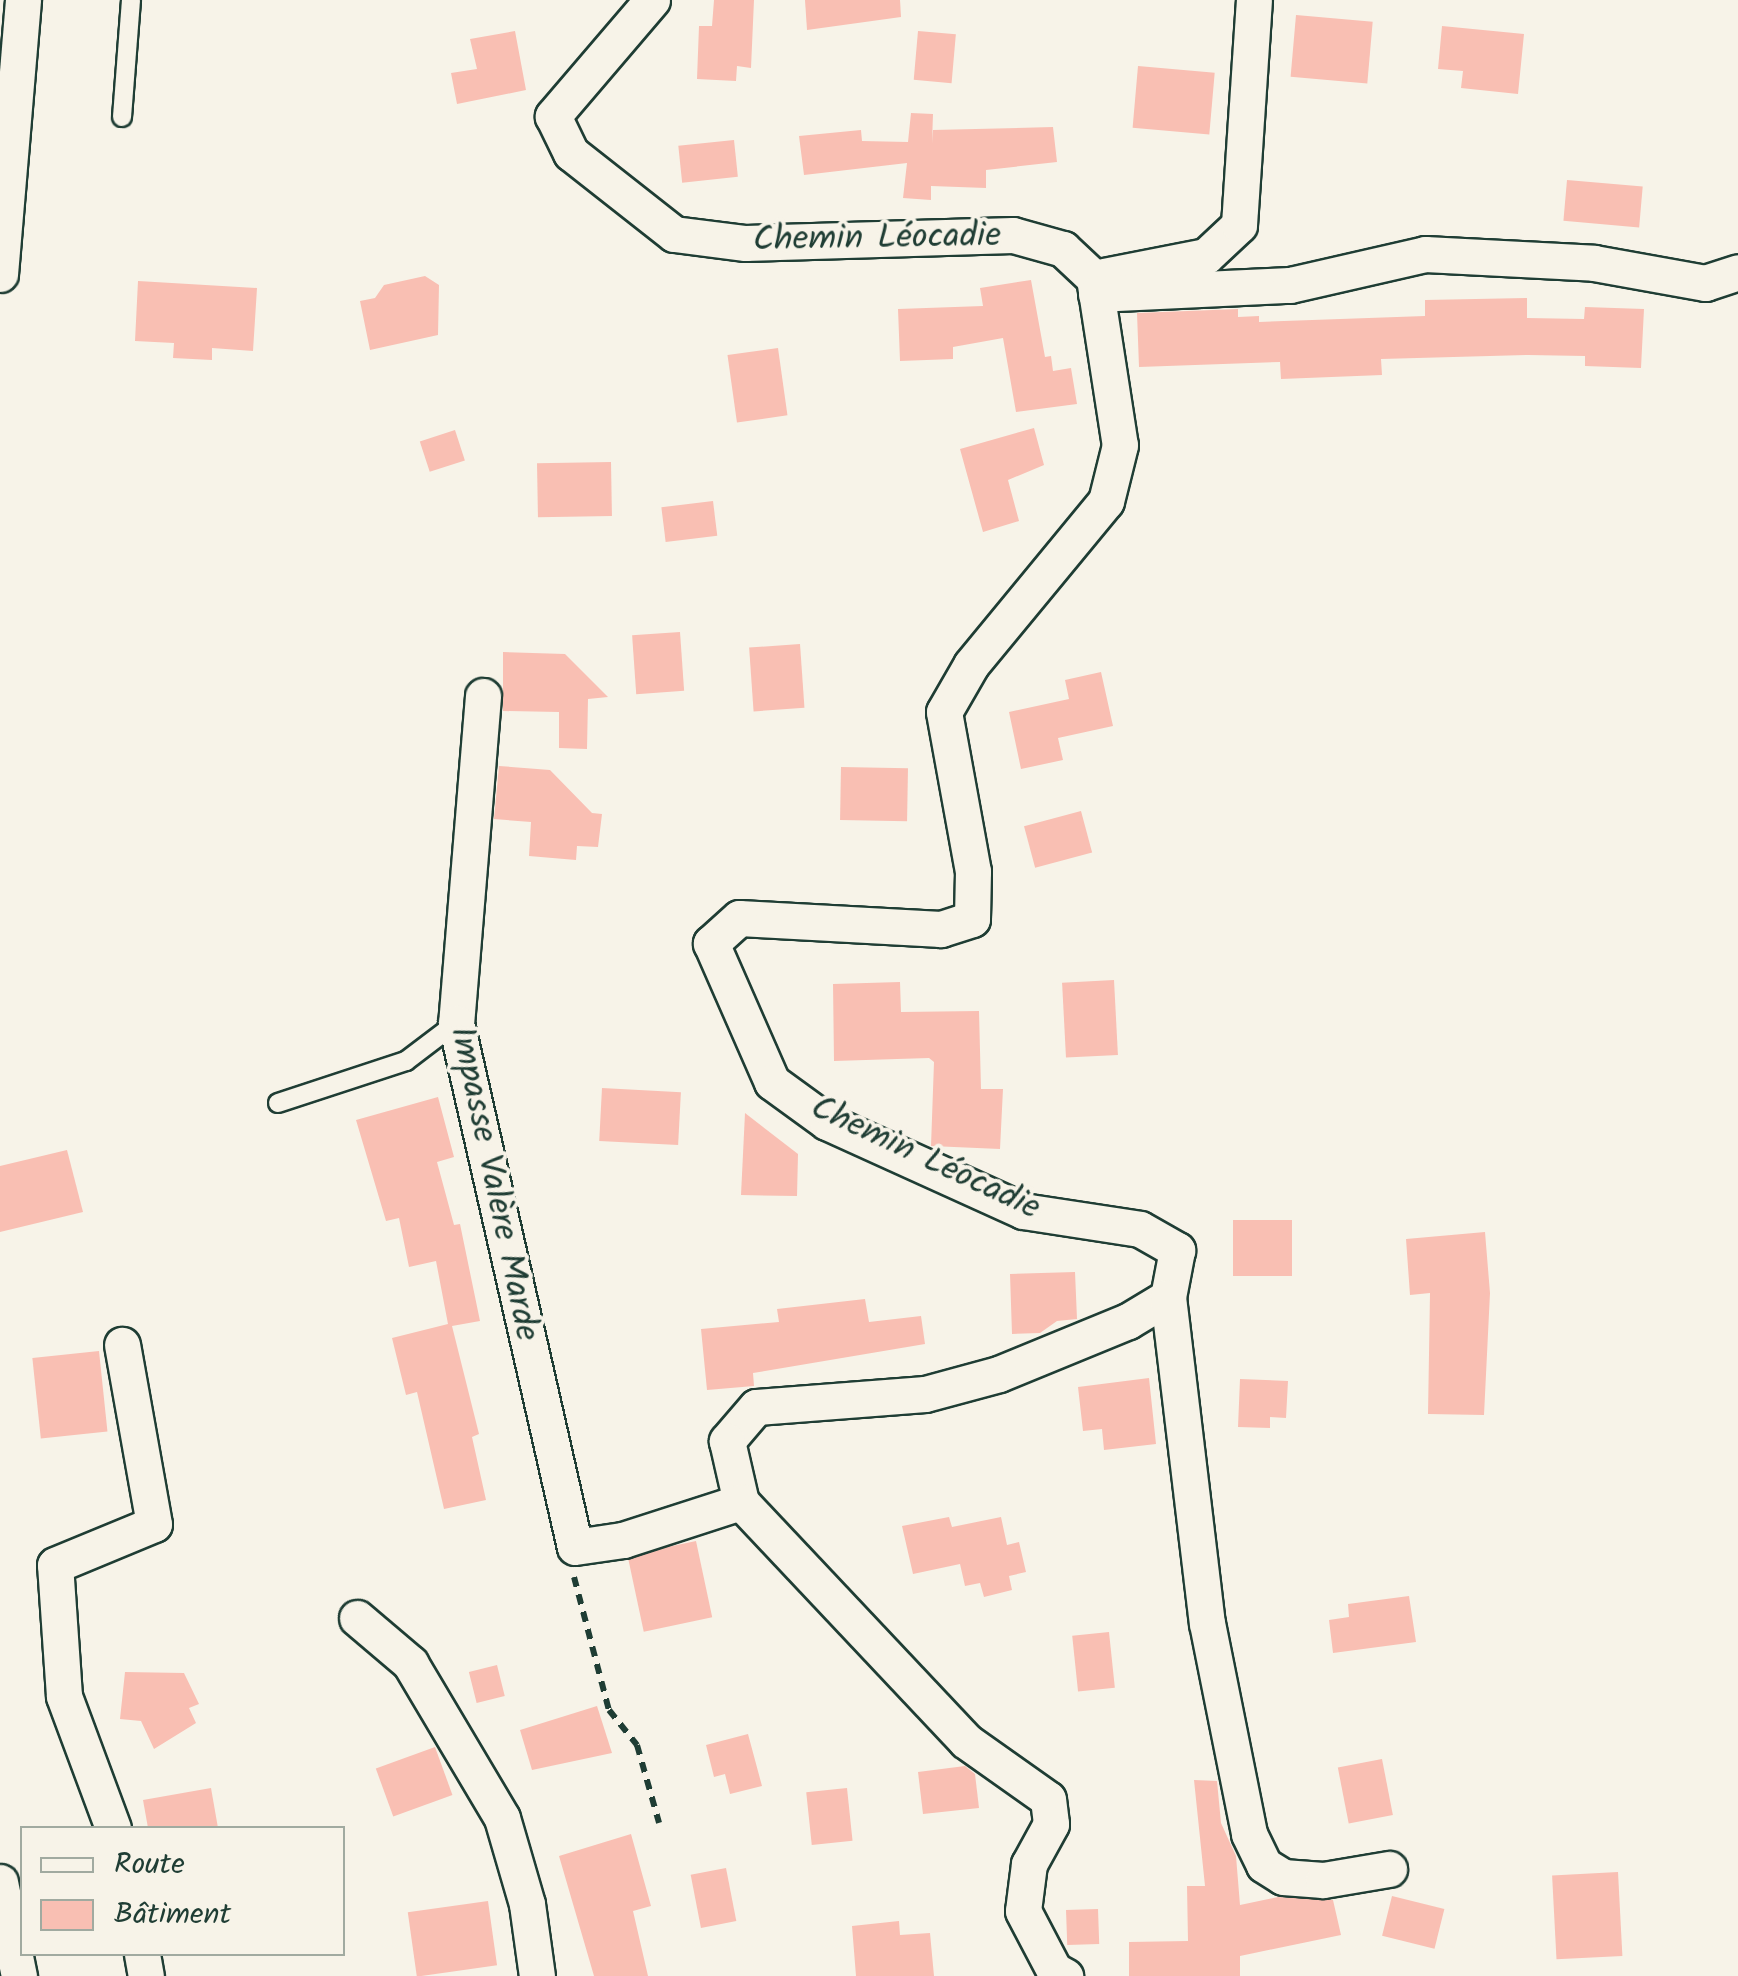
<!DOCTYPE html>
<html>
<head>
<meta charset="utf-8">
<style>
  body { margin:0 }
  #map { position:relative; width:1738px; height:1976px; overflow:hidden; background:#f7f3e8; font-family:Kalam,sans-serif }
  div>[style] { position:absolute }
  .building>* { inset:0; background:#f9bfb3; transform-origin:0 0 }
  .path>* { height:6px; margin-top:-3px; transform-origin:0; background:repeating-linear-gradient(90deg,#1f3d34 0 10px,transparent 0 18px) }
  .roads { filter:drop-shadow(2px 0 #1f3d34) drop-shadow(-2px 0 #1f3d34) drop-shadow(0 2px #1f3d34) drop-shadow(0 -2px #1f3d34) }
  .lane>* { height:18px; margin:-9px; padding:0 9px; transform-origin:9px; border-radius:9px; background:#f7f3e8 }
  .street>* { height:35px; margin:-17.5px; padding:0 17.5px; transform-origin:17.5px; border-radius:17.5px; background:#f7f3e8 }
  span { translate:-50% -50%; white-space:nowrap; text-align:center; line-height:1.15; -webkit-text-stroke:8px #f7f3e8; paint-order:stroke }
  .street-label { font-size:35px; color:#1f3d34 }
  .legend { position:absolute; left:20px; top:1826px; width:325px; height:130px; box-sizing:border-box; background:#f7f3e8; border:2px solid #a1aaa0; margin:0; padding:12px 18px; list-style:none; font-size:30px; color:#1f3d34 }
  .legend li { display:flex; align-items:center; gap:20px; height:50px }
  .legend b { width:50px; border:2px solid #a1aaa0 }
</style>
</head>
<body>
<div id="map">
  <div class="building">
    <i style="clip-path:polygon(714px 0,754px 0,751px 68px,737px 66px,736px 81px,697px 79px,699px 26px,712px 26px)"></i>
    <i style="clip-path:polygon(805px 0,900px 0,901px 17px,807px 30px)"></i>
    <i style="left:1296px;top:15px;width:77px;height:62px;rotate:5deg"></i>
    <i style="clip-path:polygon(1442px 26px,1524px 34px,1518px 94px,1461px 88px,1463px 71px,1438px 69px)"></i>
    <i style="clip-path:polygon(515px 31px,526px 90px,457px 104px,451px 73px,477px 69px,470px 39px)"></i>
    <i style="left:918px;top:31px;width:38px;height:49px;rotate:5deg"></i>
    <i style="left:1138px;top:66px;width:77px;height:62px;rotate:5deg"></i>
    <i style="clip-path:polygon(911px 113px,933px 114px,932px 143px,933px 130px,1053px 127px,1057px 162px,986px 170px,986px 188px,931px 186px,931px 200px,903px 198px,907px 163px,804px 175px,799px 136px,861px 130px,862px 141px,908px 142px)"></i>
    <i style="left:734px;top:140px;width:37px;height:56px;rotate:84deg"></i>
    <i style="left:1567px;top:180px;width:76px;height:41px;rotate:5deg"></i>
    <i style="clip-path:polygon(425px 276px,439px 285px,438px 335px,370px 350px,360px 301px,375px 298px,384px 285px)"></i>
    <i style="clip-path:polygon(1031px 280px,1045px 357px,1051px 356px,1053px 371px,1071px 368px,1077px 404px,1016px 412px,1003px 338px,953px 347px,953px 359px,900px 361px,898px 309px,983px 306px,980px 288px)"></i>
    <i style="clip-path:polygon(138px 281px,257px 288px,253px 351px,212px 348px,212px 360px,173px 358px,174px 343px,135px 341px)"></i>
    <i style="clip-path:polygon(1527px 298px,1527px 318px,1584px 319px,1585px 307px,1644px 309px,1641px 368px,1585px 366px,1585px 356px,1528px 355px,1381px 359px,1382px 375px,1281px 379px,1280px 362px,1139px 367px,1137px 313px,1238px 309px,1238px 317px,1259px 316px,1259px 322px,1425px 316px,1425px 300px)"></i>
    <i style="left:778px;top:348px;width:68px;height:51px;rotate:82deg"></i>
    <i style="clip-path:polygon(1034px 428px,1044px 465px,1008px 480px,1019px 521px,983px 532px,960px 449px)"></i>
    <i style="left:455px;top:430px;width:32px;height:37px;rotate:72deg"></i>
    <i style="left:611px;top:462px;width:54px;height:74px;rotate:89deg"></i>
    <i style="left:713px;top:501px;width:35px;height:52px;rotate:83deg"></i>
    <i style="left:680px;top:632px;width:59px;height:48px;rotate:86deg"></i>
    <i style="left:800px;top:644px;width:64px;height:51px;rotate:86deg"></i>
    <i style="clip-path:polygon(503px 652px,565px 654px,608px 697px,588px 699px,587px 749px,559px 748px,559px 712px,503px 711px)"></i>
    <i style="clip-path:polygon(1101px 672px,1113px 726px,1058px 738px,1063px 760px,1021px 769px,1009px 712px,1069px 699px,1065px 680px)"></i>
    <i style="clip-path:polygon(499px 766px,550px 770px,592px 813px,602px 814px,598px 847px,577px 846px,576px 860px,529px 856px,531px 822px,494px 819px)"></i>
    <i style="left:841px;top:767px;width:67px;height:53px;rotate:1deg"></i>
    <i style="left:1081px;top:811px;width:43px;height:59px;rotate:75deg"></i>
    <i style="left:1114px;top:980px;width:75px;height:52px;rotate:87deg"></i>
    <i style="clip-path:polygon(900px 982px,901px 1012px,979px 1011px,981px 1089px,1003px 1089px,1000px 1149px,931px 1146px,934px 1062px,929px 1058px,834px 1061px,833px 984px)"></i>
    <i style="left:602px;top:1088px;width:79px;height:53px;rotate:3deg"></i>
    <i style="clip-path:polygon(438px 1097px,454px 1157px,437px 1162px,454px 1225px,460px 1224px,480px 1321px,452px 1326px,479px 1434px,472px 1437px,486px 1500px,444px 1509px,417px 1392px,406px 1395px,392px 1338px,448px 1324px,436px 1261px,409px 1267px,399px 1218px,386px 1221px,356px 1120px)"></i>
    <i style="clip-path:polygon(745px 1113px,798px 1154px,797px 1196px,741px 1195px)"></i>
    <i style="clip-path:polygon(67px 1150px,83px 1212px,0 1232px,0 1166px)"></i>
    <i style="left:1233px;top:1220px;width:59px;height:56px"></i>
    <i style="clip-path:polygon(1485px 1232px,1490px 1293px,1484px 1415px,1428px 1414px,1430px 1293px,1410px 1295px,1406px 1239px)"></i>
    <i style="clip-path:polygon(1075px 1272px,1077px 1319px,1057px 1321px,1040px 1333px,1012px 1334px,1010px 1274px)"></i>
    <i style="clip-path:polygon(865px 1299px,869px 1322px,921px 1316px,925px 1344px,753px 1373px,754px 1386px,707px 1390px,701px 1329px,779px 1322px,777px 1309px)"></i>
    <i style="left:99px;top:1351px;width:81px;height:67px;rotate:84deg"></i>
    <i style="clip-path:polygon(1149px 1378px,1156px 1444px,1104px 1450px,1102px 1429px,1083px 1431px,1078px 1387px)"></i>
    <i style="clip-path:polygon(1240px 1379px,1288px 1381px,1286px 1418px,1270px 1417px,1270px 1428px,1238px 1427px)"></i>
    <i style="clip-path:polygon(949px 1517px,952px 1527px,1001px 1517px,1007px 1545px,1019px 1542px,1026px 1572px,1009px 1576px,1012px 1590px,984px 1597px,980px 1583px,965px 1586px,960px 1564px,913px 1574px,902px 1526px)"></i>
    <i style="left:696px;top:1541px;width:78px;height:70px;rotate:78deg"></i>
    <i style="clip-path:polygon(1409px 1596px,1416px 1642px,1333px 1653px,1329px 1620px,1349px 1617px,1348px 1604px)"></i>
    <i style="left:1109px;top:1632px;width:56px;height:37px;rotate:84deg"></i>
    <i style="left:497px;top:1665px;width:32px;height:29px;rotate:76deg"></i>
    <i style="clip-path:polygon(125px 1672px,184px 1673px,199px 1704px,189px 1708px,196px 1723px,154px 1749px,141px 1721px,120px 1719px)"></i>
    <i style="clip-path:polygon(597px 1706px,612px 1753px,532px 1770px,520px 1730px)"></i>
    <i style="clip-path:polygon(748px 1734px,762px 1786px,730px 1794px,725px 1774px,714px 1777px,706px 1745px)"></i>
    <i style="left:435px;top:1747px;width:51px;height:63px;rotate:70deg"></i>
    <i style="left:1382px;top:1759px;width:57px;height:45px;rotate:79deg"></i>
    <i style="clip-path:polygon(965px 1766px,975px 1774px,979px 1808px,923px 1814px,918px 1772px)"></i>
    <i style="clip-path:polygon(1194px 1780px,1217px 1781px,1221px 1823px,1236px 1856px,1240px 1905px,1278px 1897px,1333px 1900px,1341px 1935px,1240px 1956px,1240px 1976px,1129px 1976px,1129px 1942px,1188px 1941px,1187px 1886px,1205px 1886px)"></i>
    <i style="clip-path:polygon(211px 1788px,218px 1828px,148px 1828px,143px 1800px)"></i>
    <i style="left:847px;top:1788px;width:53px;height:41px;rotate:84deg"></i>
    <i style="clip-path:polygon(631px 1834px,651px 1906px,633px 1911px,648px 1976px,594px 1976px,559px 1856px)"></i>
    <i style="left:726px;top:1868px;width:54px;height:36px;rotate:79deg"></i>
    <i style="left:1618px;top:1872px;width:84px;height:66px;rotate:87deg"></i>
    <i style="left:1392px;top:1896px;width:54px;height:41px;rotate:14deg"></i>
    <i style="left:488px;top:1901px;width:65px;height:81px;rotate:82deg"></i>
    <i style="left:1098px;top:1909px;width:35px;height:32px;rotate:88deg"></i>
    <i style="clip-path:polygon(899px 1921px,900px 1935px,930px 1933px,934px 1976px,856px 1976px,852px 1926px)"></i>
  </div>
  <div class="path">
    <i style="left:574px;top:1577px;width:138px;rotate:75.3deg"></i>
    <i style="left:609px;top:1710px;width:45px;rotate:51.3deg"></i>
    <i style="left:637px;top:1745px;width:81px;rotate:74.2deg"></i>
  </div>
  <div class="roads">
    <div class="lane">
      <i style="left:122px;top:117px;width:117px;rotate:-85.6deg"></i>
      <i style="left:278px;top:1103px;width:135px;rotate:-18.2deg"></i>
      <i style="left:406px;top:1061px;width:63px;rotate:-37.2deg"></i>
    </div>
    <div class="street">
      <i style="left:652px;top:0;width:153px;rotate:130.5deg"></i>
      <i style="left:553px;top:116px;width:41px;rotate:64.1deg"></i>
      <i style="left:571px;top:153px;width:131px;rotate:38.2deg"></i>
      <i style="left:674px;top:234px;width:72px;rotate:7.2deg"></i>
      <i style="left:745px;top:243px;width:268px;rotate:-1.7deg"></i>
      <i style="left:1013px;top:235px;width:52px;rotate:15.6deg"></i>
      <i style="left:1063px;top:249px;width:42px;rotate:43.1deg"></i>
      <i style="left:1094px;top:278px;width:169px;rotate:81.2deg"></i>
      <i style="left:1120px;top:445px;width:58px;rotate:104deg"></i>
      <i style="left:1106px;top:501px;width:212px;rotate:129.5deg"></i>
      <i style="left:971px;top:665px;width:54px;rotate:119.9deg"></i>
      <i style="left:944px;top:712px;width:162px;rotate:79.7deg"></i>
      <i style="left:973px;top:871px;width:48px;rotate:91.2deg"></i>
      <i style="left:972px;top:919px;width:33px;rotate:162deg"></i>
      <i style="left:941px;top:929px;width:202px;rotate:-176.9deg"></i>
      <i style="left:739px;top:918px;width:38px;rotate:138deg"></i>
      <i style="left:711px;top:943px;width:152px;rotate:66.3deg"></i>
      <i style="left:772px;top:1082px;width:68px;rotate:36deg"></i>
      <i style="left:827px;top:1122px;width:215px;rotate:24.4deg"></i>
      <i style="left:1023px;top:1211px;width:118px;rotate:8.7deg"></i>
      <i style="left:1140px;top:1229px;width:43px;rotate:29.6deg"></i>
      <i style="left:1177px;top:1250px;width:48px;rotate:100.8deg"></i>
      <i style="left:1168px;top:1297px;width:47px;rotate:149deg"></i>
      <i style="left:1128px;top:1321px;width:139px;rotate:157.7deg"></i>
      <i style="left:999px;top:1374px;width:77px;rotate:164.9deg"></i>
      <i style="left:925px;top:1394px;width:169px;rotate:175.6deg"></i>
      <i style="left:756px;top:1407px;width:45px;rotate:130.5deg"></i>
      <i style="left:727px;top:1441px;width:63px;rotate:77.1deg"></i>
      <i style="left:741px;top:1502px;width:328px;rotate:46.7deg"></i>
      <i style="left:966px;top:1741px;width:100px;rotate:35.3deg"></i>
      <i style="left:1048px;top:1799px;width:25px;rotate:83deg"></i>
      <i style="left:1051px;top:1824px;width:46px;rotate:118.8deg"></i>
      <i style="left:1029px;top:1864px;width:47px;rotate:97.3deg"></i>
      <i style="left:1023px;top:1911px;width:67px;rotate:62.3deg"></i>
      <i style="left:1054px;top:1970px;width:13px;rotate:29deg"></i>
      <i style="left:0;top:274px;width:275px;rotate:-85.2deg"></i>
      <i style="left:1104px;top:276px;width:104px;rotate:-11.1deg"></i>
      <i style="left:1206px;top:256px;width:45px;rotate:-43.2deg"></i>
      <i style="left:1239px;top:225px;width:225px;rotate:-86.2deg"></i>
      <i style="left:1096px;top:294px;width:194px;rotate:-2.7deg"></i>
      <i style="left:1290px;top:285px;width:139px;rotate:-12.9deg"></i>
      <i style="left:1425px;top:254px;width:169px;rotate:3deg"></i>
      <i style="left:1594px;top:263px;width:113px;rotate:10.2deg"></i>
      <i style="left:1705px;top:283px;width:35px;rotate:-18deg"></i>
      <i style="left:483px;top:696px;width:328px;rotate:94.7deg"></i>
      <i style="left:456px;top:1023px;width:537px;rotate:77.21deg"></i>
      <i style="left:575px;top:1547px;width:49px;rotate:-8.3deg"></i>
      <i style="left:623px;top:1540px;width:124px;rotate:-17.9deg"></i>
      <i style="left:1168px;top:1297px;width:328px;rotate:83.2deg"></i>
      <i style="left:1207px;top:1623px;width:215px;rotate:78.7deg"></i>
      <i style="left:1249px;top:1834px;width:34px;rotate:64deg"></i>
      <i style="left:1264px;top:1865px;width:22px;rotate:32deg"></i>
      <i style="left:1283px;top:1877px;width:40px;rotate:4.3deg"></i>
      <i style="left:1323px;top:1880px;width:67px;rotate:-9.5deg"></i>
      <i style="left:357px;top:1618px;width:70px;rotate:40.3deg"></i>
      <i style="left:410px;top:1663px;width:180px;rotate:59.3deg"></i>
      <i style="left:502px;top:1818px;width:90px;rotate:73.8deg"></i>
      <i style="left:527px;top:1904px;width:73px;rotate:82.1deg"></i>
      <i style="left:113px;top:1828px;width:141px;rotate:-110.4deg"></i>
      <i style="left:64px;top:1696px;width:131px;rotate:-93.9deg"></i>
      <i style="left:55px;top:1565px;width:107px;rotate:-22.5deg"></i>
      <i style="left:154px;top:1524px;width:182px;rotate:-100.1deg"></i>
      <i style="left:0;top:1882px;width:96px;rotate:78.6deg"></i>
      <i style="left:142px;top:1954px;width:22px;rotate:80deg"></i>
    </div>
  </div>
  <div class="street-label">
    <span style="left:877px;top:239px;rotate:-1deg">Chemin Léocadie</span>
    <span style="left:925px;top:1159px;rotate:25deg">Chemin Léocadie</span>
    <span style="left:493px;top:1184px;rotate:78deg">Impasse Valère Marde</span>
  </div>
  <ul class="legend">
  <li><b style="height:12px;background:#f7f3e8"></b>Route</li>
  <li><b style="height:28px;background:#f9bfb3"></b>Bâtiment</li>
  </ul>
</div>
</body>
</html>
